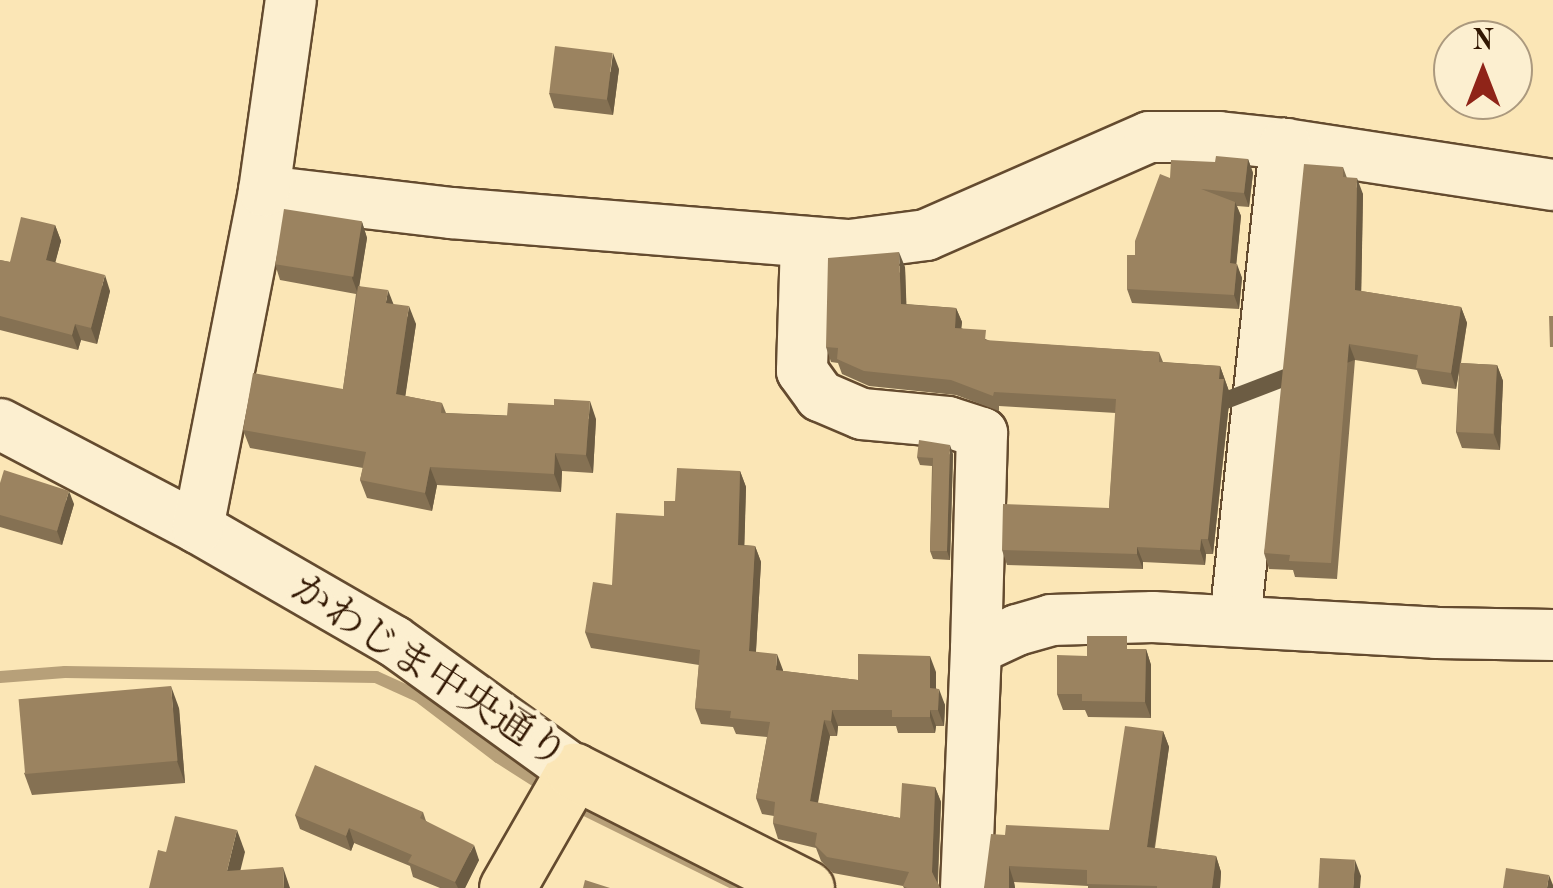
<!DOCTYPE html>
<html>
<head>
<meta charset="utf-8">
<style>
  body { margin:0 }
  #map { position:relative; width:1553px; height:888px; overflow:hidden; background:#fbe6b6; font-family:"Old Standard TT","Noto Serif JP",serif }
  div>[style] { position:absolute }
  .stream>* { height:12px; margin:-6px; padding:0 6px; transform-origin:6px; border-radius:6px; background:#b7a079 }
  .roads { filter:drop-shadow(2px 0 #644b2f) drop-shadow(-2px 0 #644b2f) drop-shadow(0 2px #644b2f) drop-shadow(0 -2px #644b2f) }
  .minor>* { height:50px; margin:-25px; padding:0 25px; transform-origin:25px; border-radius:25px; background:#fcefd0 }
  .major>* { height:55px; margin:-27.5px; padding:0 27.5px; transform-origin:27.5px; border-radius:27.5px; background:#fbe6b6 }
  .wall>* { inset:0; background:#857153 }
  .shaded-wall>* { inset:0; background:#6c5c43; transform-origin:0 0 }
  .building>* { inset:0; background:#9b8360; transform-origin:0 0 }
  span { translate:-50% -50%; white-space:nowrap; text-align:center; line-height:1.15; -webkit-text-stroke:10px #fcefd0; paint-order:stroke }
  .street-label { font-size:40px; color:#321702 }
  .north { position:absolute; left:1433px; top:20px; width:100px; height:100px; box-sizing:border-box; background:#fcefd0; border:2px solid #ab997e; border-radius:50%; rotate:0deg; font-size:28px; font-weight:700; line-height:40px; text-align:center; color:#321702 }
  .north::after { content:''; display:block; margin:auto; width:35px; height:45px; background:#8f2418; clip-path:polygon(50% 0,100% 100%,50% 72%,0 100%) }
</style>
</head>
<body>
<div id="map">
  <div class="stream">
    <i style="left:0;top:677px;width:65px;rotate:-4.4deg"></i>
    <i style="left:65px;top:672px;width:311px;rotate:0.9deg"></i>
    <i style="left:376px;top:677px;width:46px;rotate:24.3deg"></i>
    <i style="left:418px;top:696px;width:101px;rotate:37.3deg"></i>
    <i style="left:498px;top:757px;width:59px;rotate:32.6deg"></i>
    <i style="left:569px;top:802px;width:194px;rotate:26.3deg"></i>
  </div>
  <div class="roads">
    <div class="minor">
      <i style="left:264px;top:191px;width:188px;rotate:6.7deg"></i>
      <i style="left:451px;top:213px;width:400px;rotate:4.6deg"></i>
      <i style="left:850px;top:245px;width:77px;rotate:-7.5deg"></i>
      <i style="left:926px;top:235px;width:244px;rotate:-23.7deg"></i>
      <i style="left:1149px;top:137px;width:70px"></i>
      <i style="left:1219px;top:137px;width:66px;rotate:6.1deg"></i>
      <i style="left:1285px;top:144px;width:271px;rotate:8.7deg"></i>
      <i style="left:806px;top:242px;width:129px;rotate:91.8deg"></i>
      <i style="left:802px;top:371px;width:31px;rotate:54deg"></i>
      <i style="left:820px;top:396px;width:46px;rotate:23.2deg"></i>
      <i style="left:862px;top:414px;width:86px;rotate:5.3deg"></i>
      <i style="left:948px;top:422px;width:36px;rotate:18deg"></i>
      <i style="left:982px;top:433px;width:216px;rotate:91.6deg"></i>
      <i style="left:0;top:424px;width:224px;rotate:27.7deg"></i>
      <i style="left:198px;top:528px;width:226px;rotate:30deg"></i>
      <i style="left:394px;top:641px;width:222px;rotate:35.8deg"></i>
      <i style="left:198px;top:528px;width:343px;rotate:-78.9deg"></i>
      <i style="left:264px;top:191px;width:193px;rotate:-82deg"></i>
      <i style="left:1235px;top:621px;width:480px;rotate:-84deg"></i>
      <i style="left:966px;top:888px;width:239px;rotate:-87.6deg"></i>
      <i style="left:976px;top:649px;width:45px;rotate:-24.9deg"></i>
      <i style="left:1017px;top:630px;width:35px;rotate:-16deg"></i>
      <i style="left:1051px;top:620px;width:102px;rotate:-1.7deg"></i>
      <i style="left:1153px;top:617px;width:283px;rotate:3.2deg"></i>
      <i style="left:1436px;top:633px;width:117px;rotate:1deg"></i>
    </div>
    <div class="major">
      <i style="left:507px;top:888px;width:135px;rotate:-60.2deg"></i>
      <i style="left:574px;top:771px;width:260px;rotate:26.8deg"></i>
    </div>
  </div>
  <div class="wall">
    <i style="clip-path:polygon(619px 69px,613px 115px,554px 108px,549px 93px)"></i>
    <i style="clip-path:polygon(1248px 159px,1253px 173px,1249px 207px,1237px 206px,1241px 216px,1236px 264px,1242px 278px,1239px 309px,1132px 303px,1127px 289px,1135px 255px,1170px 178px,1215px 162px)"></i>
    <i style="clip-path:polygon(1343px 167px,1347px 178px,1363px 194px,1361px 291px,1461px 307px,1467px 323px,1461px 363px,1497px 365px,1503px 381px,1500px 450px,1462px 448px,1456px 432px,1459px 371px,1456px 389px,1422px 384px,1417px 370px,1355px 360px,1337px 579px,1295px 577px,1293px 570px,1269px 569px,1264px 553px)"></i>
    <i style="clip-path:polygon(362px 222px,367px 238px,359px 286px,393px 304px,416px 324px,405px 396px,442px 403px,446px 413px,596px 419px,593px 473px,562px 471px,561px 492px,437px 485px,432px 511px,367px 498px,360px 480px,363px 468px,250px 448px,243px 430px,343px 389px,356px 294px,280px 280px,275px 264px)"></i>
    <i style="clip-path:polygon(55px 225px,61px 241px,55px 262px,110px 291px,97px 344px,81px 340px,78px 350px,0 330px,0 260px,10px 262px)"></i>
    <i style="clip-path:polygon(905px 267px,906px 304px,956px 308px,962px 322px,961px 328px,990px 341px,1159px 352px,1163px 362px,1220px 366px,1230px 394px,1213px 554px,1206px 554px,1205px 565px,1143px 562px,1143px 569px,1007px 565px,1002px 550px,1109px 508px,1116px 413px,999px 406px,999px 411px,956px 395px,869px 386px,842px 374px,838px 363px,831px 362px,826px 347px)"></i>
    <i style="clip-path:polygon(953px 454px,950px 560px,933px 559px,930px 551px,932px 466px,920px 465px,917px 457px)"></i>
    <i style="clip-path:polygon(740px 471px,746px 487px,744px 545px,755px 546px,761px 562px,756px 652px,783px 670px,783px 671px,858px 680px,936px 672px,936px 688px,945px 705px,944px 726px,936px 726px,935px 733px,898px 733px,896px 726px,838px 726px,837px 736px,830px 736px,818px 803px,900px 818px,935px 787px,941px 802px,938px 883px,940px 888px,904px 888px,903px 886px,833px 873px,821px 861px,816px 848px,778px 839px,773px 823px,774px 816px,762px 814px,756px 798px,767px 737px,736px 734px,733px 727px,701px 724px,695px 708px,699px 665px,591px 648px,585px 632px,612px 585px,675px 501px)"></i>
    <i style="clip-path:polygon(0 483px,74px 504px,62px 545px,0 527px)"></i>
    <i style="clip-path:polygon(1132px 649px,1146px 649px,1151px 665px,1151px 718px,1088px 717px,1085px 710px,1063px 710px,1057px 694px,1087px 656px)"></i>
    <i style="clip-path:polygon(179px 708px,185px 783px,32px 795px,24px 773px)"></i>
    <i style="clip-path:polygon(1163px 731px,1169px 747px,1155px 848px,1216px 856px,1221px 872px,1220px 888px,1088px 888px,1088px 886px,1014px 882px,1015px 888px,984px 888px,1005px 835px,1109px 830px)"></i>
    <i style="clip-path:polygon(423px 812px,426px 821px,479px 860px,465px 888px,440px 888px,413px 877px,410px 866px,354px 843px,351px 851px,300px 829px,295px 815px)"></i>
  </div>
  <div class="shaded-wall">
    <i style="clip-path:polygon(613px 53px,619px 69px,613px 115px,607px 99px)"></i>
    <i style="clip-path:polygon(1248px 159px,1253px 173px,1249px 207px,1244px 193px)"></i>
    <i style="clip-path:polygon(1357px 178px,1363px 194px,1361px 306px,1355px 290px)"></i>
    <i style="clip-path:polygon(1235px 202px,1241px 216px,1235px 278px,1230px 263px)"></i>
    <i style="clip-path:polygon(362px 222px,367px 238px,358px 294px,352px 278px)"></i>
    <i style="clip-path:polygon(55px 225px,61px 241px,52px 275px,46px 260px)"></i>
    <i style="clip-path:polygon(899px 252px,905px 267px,907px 319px,901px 304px)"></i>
    <i style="clip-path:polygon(1237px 264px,1242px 278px,1239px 309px,1234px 295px)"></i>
    <i style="clip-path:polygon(105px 275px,110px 291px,97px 344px,91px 328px)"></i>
    <i style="clip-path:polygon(388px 290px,395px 308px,386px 303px)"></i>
    <i style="clip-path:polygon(409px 306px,416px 324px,403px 412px,396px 394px)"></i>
    <i style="clip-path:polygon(1461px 307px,1467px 323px,1456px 389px,1451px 373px)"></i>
    <i style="clip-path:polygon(956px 308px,962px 322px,960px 343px,955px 328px)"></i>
    <i style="clip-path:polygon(75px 324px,81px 340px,78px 350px,72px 335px)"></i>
    <i style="left:1349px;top:344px;width:17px;height:220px;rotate:69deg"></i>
    <i style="clip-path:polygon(1497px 365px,1503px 381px,1500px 450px,1494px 434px)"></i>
    <i style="clip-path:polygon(1220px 366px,1230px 394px,1213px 554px,1208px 539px)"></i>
    <i style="clip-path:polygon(590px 401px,596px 419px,593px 473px,586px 455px)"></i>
    <i style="clip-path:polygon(950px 445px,953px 454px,950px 560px,947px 551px)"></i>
    <i style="clip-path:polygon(555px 453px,562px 471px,561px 492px,554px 474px)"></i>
    <i style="clip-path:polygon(430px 467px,437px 485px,432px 511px,425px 493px)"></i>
    <i style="clip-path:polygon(740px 471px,746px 487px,744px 561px,738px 545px)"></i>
    <i style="clip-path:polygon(69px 491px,74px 504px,62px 545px,57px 531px)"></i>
    <i style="clip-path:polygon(1201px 539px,1206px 554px,1205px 565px,1200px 550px)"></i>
    <i style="clip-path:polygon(755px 546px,761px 562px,755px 667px,749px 651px)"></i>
    <i style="clip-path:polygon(1137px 547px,1143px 562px,1143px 569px,1137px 554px)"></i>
    <i style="clip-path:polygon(1146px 649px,1151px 665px,1151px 718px,1145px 702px)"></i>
    <i style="clip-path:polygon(777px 654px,783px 670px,782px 686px,776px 670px)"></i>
    <i style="clip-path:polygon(930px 656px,936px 672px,936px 704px,930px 688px)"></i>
    <i style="clip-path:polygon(171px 686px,179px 708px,185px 783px,177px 761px)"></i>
    <i style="clip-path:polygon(939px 689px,945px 705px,944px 726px,938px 710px)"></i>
    <i style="clip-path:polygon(832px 710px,838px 726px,837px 736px,831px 721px)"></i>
    <i style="clip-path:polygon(930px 710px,936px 726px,935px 733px,930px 717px)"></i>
    <i style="clip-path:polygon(824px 720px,830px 736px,815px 817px,810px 801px)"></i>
    <i style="clip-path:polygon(1163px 731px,1169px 747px,1152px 863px,1147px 847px)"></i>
    <i style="clip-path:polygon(935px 787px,941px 802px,937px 888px,932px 872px)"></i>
    <i style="clip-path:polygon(349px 828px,354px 843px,351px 851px,346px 836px)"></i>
    <i style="clip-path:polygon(237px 830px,245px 852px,236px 888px,227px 871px)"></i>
    <i style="clip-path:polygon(474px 845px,479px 860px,465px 888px,458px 888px,455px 882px)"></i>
    <i style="clip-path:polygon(1216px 856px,1221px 872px,1220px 888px,1212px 888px)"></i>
    <i style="clip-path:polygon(1355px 860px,1361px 876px,1360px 888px,1353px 888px)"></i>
    <i style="clip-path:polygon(1009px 866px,1014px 882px,1015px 888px,1009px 888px)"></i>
    <i style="clip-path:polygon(283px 867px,290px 888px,284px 888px)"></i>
    <i style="clip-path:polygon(1549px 875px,1553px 885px,1553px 888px,1547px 888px)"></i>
  </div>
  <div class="building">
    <i style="left:555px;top:46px;width:58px;height:47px;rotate:7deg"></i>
    <i style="clip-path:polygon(1216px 156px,1248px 159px,1244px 193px,1201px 189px,1235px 202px,1230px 263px,1237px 264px,1234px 295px,1127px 289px,1127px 255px,1135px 255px,1135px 241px,1160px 174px,1170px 178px,1171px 160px,1215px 162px)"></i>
    <i style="clip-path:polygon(1304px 164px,1343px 167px,1343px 177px,1357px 178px,1355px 290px,1461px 307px,1451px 373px,1416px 368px,1418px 355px,1349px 344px,1331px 563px,1289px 561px,1290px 555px,1264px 553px)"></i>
    <i style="left:284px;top:209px;width:79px;height:56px;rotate:9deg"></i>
    <i style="clip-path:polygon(21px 217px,55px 225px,46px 260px,105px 275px,91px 328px,75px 324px,72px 335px,0 316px,0 260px,10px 262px)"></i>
    <i style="clip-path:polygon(899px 252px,901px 304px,956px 308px,955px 328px,986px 330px,985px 340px,1159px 352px,1159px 362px,1220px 366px,1219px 379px,1224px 379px,1208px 539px,1201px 539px,1200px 550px,1137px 547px,1137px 554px,1002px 550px,1003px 504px,1109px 508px,1116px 399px,994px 392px,993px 396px,951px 380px,864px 371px,837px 359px,838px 348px,826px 347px,828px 258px)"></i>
    <i style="clip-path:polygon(358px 286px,388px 290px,386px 303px,409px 306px,396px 394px,442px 403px,441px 413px,507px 416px,508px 403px,554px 405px,554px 399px,590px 401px,586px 455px,555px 453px,554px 474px,430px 467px,425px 493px,360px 480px,366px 452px,243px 430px,253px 373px,343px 389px)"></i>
    <i style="clip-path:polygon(1549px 316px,1553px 316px,1553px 347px,1550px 347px)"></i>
    <i style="left:1460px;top:363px;width:37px;height:69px;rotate:3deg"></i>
    <i style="clip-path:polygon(919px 440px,950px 445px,947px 551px,930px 551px,933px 458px,917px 457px)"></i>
    <i style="clip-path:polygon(677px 468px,740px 471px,738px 545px,755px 546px,749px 651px,777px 654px,776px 670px,858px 680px,858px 654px,930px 656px,930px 688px,939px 689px,938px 710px,930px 710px,930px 717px,892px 717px,892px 710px,832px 710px,831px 721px,824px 720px,810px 801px,900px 818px,902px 783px,935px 787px,932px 872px,940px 888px,907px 888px,903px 886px,909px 872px,827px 857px,815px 845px,817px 833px,773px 823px,775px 802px,756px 798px,770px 722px,730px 718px,731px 711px,695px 708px,700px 650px,585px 632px,593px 582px,612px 585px,616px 513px,664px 516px,664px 501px,675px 501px)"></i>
    <i style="clip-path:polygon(4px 470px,69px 491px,57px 531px,0 515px,0 483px)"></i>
    <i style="clip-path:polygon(1087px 636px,1127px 636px,1127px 649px,1146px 649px,1145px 702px,1082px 701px,1082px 694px,1057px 694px,1057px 655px,1087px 656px)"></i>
    <i style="left:171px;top:686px;width:75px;height:153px;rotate:85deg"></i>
    <i style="clip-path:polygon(1125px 726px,1163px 731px,1147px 847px,1216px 856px,1212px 888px,1157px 888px,1157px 886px,1087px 884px,1087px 870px,1009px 866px,1009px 888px,984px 888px,991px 834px,1005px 835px,1006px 825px,1109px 830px)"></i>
    <i style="clip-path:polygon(315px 765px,423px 812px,420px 818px,474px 845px,455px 882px,408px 862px,412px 855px,349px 828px,346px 836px,295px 815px)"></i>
    <i style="clip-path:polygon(175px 816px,237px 830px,227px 871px,283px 867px,284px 888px,149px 888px,158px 850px,166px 852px)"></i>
    <i style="left:1320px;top:858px;width:35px;height:30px;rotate:3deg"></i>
    <i style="clip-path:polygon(1506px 868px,1549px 875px,1547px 888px,1503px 888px)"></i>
    <i style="clip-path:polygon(585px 880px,610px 888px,583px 888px)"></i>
  </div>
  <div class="street-label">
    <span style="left:428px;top:673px;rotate:33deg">かわじま中央通り</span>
  </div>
  <div class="north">N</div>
</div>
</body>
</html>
